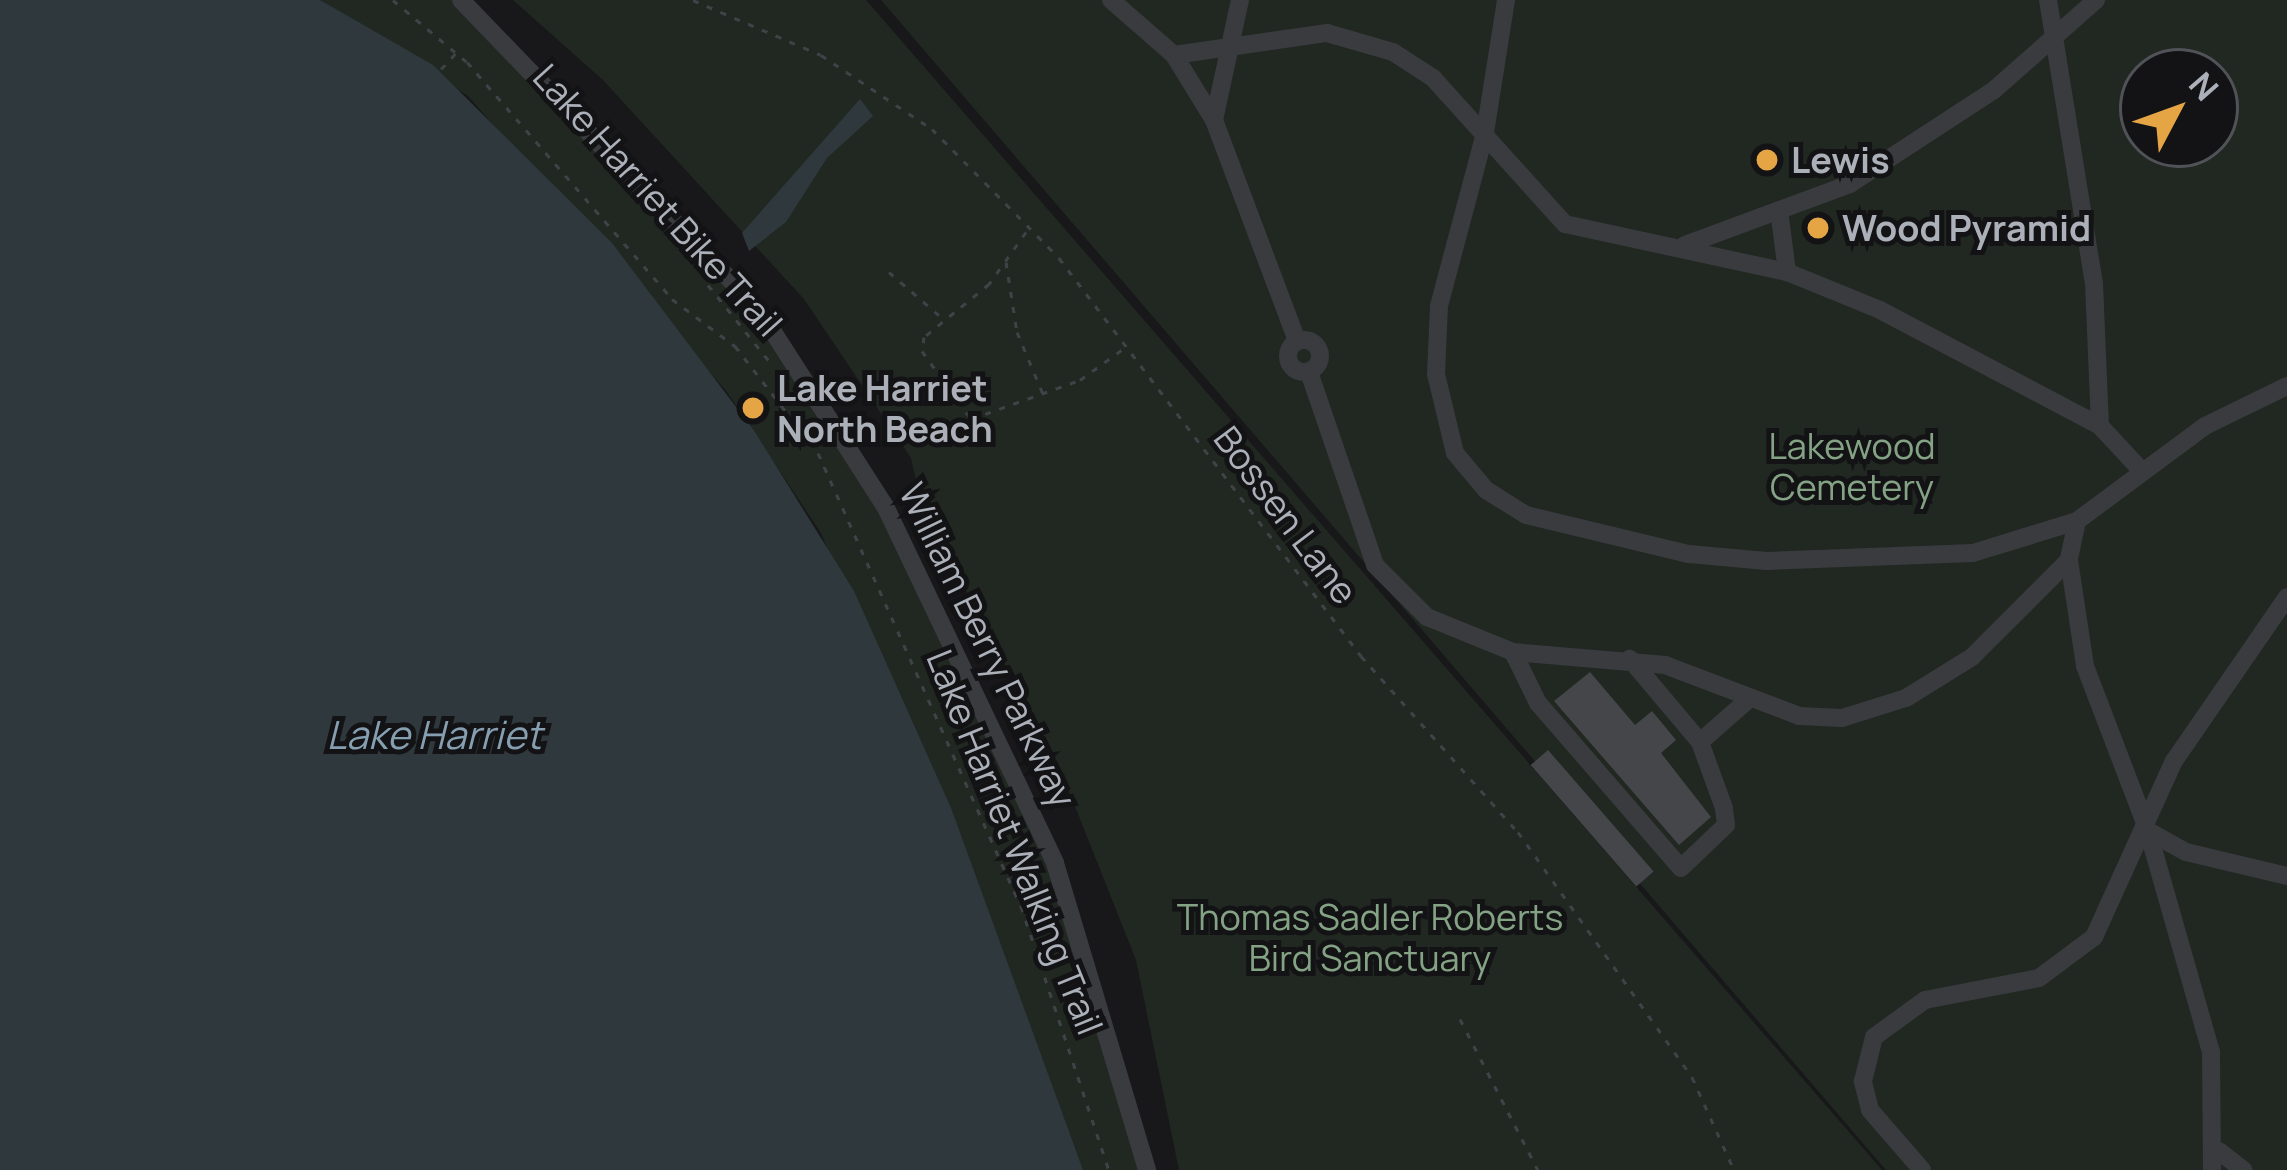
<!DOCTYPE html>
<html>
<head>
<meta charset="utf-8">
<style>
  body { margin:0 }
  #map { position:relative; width:2287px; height:1170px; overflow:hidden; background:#18181a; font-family:Manrope,sans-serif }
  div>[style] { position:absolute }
  .green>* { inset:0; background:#202821 }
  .water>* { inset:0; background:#2f383d }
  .building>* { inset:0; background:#45464a; transform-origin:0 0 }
  .path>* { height:3px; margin-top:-1.5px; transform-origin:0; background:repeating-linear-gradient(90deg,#3f4246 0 6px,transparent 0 15px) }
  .minor>* { height:18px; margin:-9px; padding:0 9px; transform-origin:9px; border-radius:9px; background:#393b3f }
  .minor>.ring { margin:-9px; padding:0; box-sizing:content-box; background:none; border:18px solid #393b3f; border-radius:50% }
  .dots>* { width:33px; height:33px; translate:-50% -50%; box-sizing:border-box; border:6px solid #131315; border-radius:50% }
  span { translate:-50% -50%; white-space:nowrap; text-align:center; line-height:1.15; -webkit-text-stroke:10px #131315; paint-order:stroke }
  .poi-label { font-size:36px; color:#abb0b9; font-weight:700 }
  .left { translate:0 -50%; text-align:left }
  .street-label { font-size:36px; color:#abb0b9 }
  .park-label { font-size:36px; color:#84a284 }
  .water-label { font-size:39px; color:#859fb1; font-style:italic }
  .north { position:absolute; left:2119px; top:48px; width:120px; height:120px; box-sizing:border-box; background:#131315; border:3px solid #505257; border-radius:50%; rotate:49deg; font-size:33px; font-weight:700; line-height:48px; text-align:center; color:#abb0b9 }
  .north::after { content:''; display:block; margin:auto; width:42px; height:54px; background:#e5a545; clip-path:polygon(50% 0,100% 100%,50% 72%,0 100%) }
</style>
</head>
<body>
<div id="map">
  <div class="green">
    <i style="clip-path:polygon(320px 0,461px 0,759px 310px,885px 506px,1055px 863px,1147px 1170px,1083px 1170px,821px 533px,727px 392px,468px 96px)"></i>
    <i style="clip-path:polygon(513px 0,866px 0,1882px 1170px,1179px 1170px,1136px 960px,1059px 766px,922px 508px,911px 458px,804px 299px,603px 80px)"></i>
    <i style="clip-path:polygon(evenodd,881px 0,2287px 0,2287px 1170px,1886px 1170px,881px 0,2143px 72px,2215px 72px,2215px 144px,2143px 144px,2143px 72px)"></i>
  </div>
  <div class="water">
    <i style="clip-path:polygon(0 0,320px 0,433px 65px,612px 243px,755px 432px,854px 591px,951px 808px,1083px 1170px,0 1170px)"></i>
    <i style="clip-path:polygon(860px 99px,873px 116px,827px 158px,786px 222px,749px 251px,742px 233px)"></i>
  </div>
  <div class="building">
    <i style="clip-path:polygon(1590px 672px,1635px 725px,1652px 711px,1676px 740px,1661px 753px,1711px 817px,1679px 845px,1554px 701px)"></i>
    <i style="left:1548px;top:750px;width:161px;height:23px;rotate:49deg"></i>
  </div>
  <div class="path">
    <i style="left:393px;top:0;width:97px;rotate:40deg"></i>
    <i style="left:467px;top:62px;width:313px;rotate:49.1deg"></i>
    <i style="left:672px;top:299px;width:79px;rotate:36.7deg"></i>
    <i style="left:735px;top:346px;width:135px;rotate:52.2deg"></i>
    <i style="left:818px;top:453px;width:496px;rotate:65.9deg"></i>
    <i style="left:1021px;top:906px;width:278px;rotate:71.6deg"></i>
    <i style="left:693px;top:0;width:139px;rotate:23.3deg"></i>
    <i style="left:821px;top:55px;width:133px;rotate:33.7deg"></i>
    <i style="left:932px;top:129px;width:181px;rotate:45.4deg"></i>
    <i style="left:1059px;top:258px;width:500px;rotate:52.8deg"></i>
    <i style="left:1361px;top:656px;width:236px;rotate:48.3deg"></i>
    <i style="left:1518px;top:832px;width:301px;rotate:54.6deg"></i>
    <i style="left:1692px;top:1077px;width:102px;rotate:65.7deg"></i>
    <i style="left:441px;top:69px;width:22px;rotate:-47deg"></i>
    <i style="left:1026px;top:232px;width:64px;rotate:125.4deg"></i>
    <i style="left:989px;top:284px;width:84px;rotate:140.8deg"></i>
    <i style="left:924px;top:337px;width:14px;rotate:98deg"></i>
    <i style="left:922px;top:351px;width:84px;rotate:54.2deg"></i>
    <i style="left:971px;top:419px;width:116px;rotate:-19.7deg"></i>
    <i style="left:1080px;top:380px;width:58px;rotate:-35.9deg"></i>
    <i style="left:1006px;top:262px;width:71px;rotate:81.1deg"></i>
    <i style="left:1017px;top:332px;width:67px;rotate:67.2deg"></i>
    <i style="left:889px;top:272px;width:67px;rotate:40.8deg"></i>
    <i style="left:708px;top:285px;width:99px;rotate:51.2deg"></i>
    <i style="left:1031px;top:858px;width:21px;rotate:67deg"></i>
    <i style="left:1460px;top:1019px;width:170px;rotate:62.7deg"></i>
  </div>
  <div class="minor">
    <i style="left:461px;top:0;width:430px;rotate:46.1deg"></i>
    <i style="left:759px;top:310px;width:233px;rotate:57.3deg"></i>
    <i style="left:885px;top:506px;width:395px;rotate:64.5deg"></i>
    <i style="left:1055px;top:863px;width:320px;rotate:73.3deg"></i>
    <i style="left:1111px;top:0;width:84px;rotate:41.1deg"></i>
    <i style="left:1174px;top:55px;width:76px;rotate:58.4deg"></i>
    <i style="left:1214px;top:120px;width:236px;rotate:69.4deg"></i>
    <i style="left:1506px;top:0;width:135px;rotate:99deg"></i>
    <i style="left:1485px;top:133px;width:179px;rotate:104.9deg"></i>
    <i style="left:1439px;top:306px;width:68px;rotate:92.5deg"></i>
    <i style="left:1436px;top:374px;width:81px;rotate:76.5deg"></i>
    <i style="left:1455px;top:453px;width:48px;rotate:50deg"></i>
    <i style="left:1486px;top:490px;width:47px;rotate:32deg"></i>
    <i style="left:1526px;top:515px;width:168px;rotate:13.5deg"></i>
    <i style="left:1689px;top:554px;width:78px;rotate:5.1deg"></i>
    <i style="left:1767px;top:561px;width:206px;rotate:-2.2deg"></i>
    <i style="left:1973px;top:553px;width:109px;rotate:-17.1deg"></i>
    <i style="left:2077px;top:521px;width:159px;rotate:-36.6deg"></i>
    <i style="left:2205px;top:426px;width:91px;rotate:-26deg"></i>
    <i style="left:2048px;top:0;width:287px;rotate:80.8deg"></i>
    <i style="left:2094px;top:283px;width:143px;rotate:87.6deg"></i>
    <i style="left:1174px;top:55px;width:155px;rotate:-8.2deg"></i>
    <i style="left:1327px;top:33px;width:69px;rotate:16.1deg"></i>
    <i style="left:1393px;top:52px;width:48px;rotate:33deg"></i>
    <i style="left:1433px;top:78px;width:197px;rotate:47.9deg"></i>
    <i style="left:1565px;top:224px;width:227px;rotate:12.2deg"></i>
    <i style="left:1787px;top:272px;width:100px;rotate:22.2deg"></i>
    <i style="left:1880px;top:310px;width:249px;rotate:27.8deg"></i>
    <i style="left:2100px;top:426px;width:59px;rotate:47.1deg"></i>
    <i style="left:1214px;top:120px;width:123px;rotate:-77.8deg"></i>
    <i style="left:1779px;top:210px;width:63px;rotate:82.6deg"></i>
    <i style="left:1685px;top:245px;width:176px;rotate:-20.3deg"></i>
    <i style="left:1850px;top:184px;width:172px;rotate:-33.1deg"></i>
    <i style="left:1994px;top:90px;width:136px;rotate:-41.4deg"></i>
    <i class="ring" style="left:1288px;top:340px;width:14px;height:14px"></i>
    <i style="left:1309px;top:372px;width:204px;rotate:71.1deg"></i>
    <i style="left:1375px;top:565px;width:74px;rotate:45deg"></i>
    <i style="left:1427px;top:617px;width:93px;rotate:22.1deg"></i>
    <i style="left:1513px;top:652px;width:153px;rotate:4.9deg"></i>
    <i style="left:1665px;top:665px;width:143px;rotate:20.8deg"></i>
    <i style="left:1799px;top:716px;width:43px;rotate:2.7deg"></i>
    <i style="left:1842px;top:718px;width:67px;rotate:-17.4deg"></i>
    <i style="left:1906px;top:698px;width:78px;rotate:-31.8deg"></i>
    <i style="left:1972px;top:657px;width:137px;rotate:-45deg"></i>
    <i style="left:2077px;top:521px;width:40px;rotate:102deg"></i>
    <i style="left:2069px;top:560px;width:107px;rotate:81.4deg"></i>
    <i style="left:2085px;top:666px;width:177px;rotate:69.1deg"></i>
    <i style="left:2148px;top:831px;width:230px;rotate:74.1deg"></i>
    <i style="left:2211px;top:1052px;width:118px;rotate:89.5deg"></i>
    <i style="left:1513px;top:652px;width:57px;rotate:63.9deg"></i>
    <i style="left:1538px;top:703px;width:218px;rotate:49.1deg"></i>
    <i style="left:1681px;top:868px;width:62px;rotate:-43.7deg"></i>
    <i style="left:1726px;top:825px;width:17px;rotate:-97deg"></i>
    <i style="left:1724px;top:808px;width:70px;rotate:-110deg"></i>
    <i style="left:1700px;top:742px;width:109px;rotate:-130.1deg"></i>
    <i style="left:1700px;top:742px;width:64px;rotate:-41.2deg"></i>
    <i style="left:2148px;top:831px;width:43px;rotate:28.9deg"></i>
    <i style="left:2186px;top:852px;width:104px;rotate:13.4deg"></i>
    <i style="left:2219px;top:1151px;width:31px;rotate:38deg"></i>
    <i style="left:1922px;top:1170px;width:79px;rotate:-130.9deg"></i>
    <i style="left:1870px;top:1110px;width:30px;rotate:-104deg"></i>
    <i style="left:1863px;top:1081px;width:45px;rotate:-76deg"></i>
    <i style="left:1874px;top:1037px;width:63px;rotate:-36deg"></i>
    <i style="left:1925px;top:1000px;width:116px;rotate:-10.9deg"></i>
    <i style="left:2039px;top:978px;width:69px;rotate:-36.7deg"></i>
    <i style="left:2094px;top:937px;width:193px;rotate:-65.6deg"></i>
    <i style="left:2174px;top:761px;width:199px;rotate:-55.4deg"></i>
  </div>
  <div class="dots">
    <i style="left:1767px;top:160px;background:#e5a545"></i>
    <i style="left:1818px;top:228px;background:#e5a545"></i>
    <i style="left:753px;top:408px;background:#e5a545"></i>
  </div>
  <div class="poi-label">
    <span class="left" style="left:1791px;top:160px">Lewis</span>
    <span class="left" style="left:1842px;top:228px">Wood Pyramid</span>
    <span class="left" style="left:777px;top:408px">Lake Harriet<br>North Beach</span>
  </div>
  <div class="street-label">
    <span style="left:658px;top:200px;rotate:48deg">Lake Harriet Bike Trail</span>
    <span style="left:1286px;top:515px;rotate:53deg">Bossen Lane</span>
    <span style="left:988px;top:645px;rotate:64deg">William Berry Parkway</span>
    <span style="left:1015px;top:842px;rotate:68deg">Lake Harriet Walking Trail</span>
  </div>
  <div class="park-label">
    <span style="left:1852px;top:466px">Lakewood<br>Cemetery</span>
    <span style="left:1370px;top:937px">Thomas Sadler Roberts<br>Bird Sanctuary</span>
  </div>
  <div class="water-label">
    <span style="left:434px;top:734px">Lake Harriet</span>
  </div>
  <div class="north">N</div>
</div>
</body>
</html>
